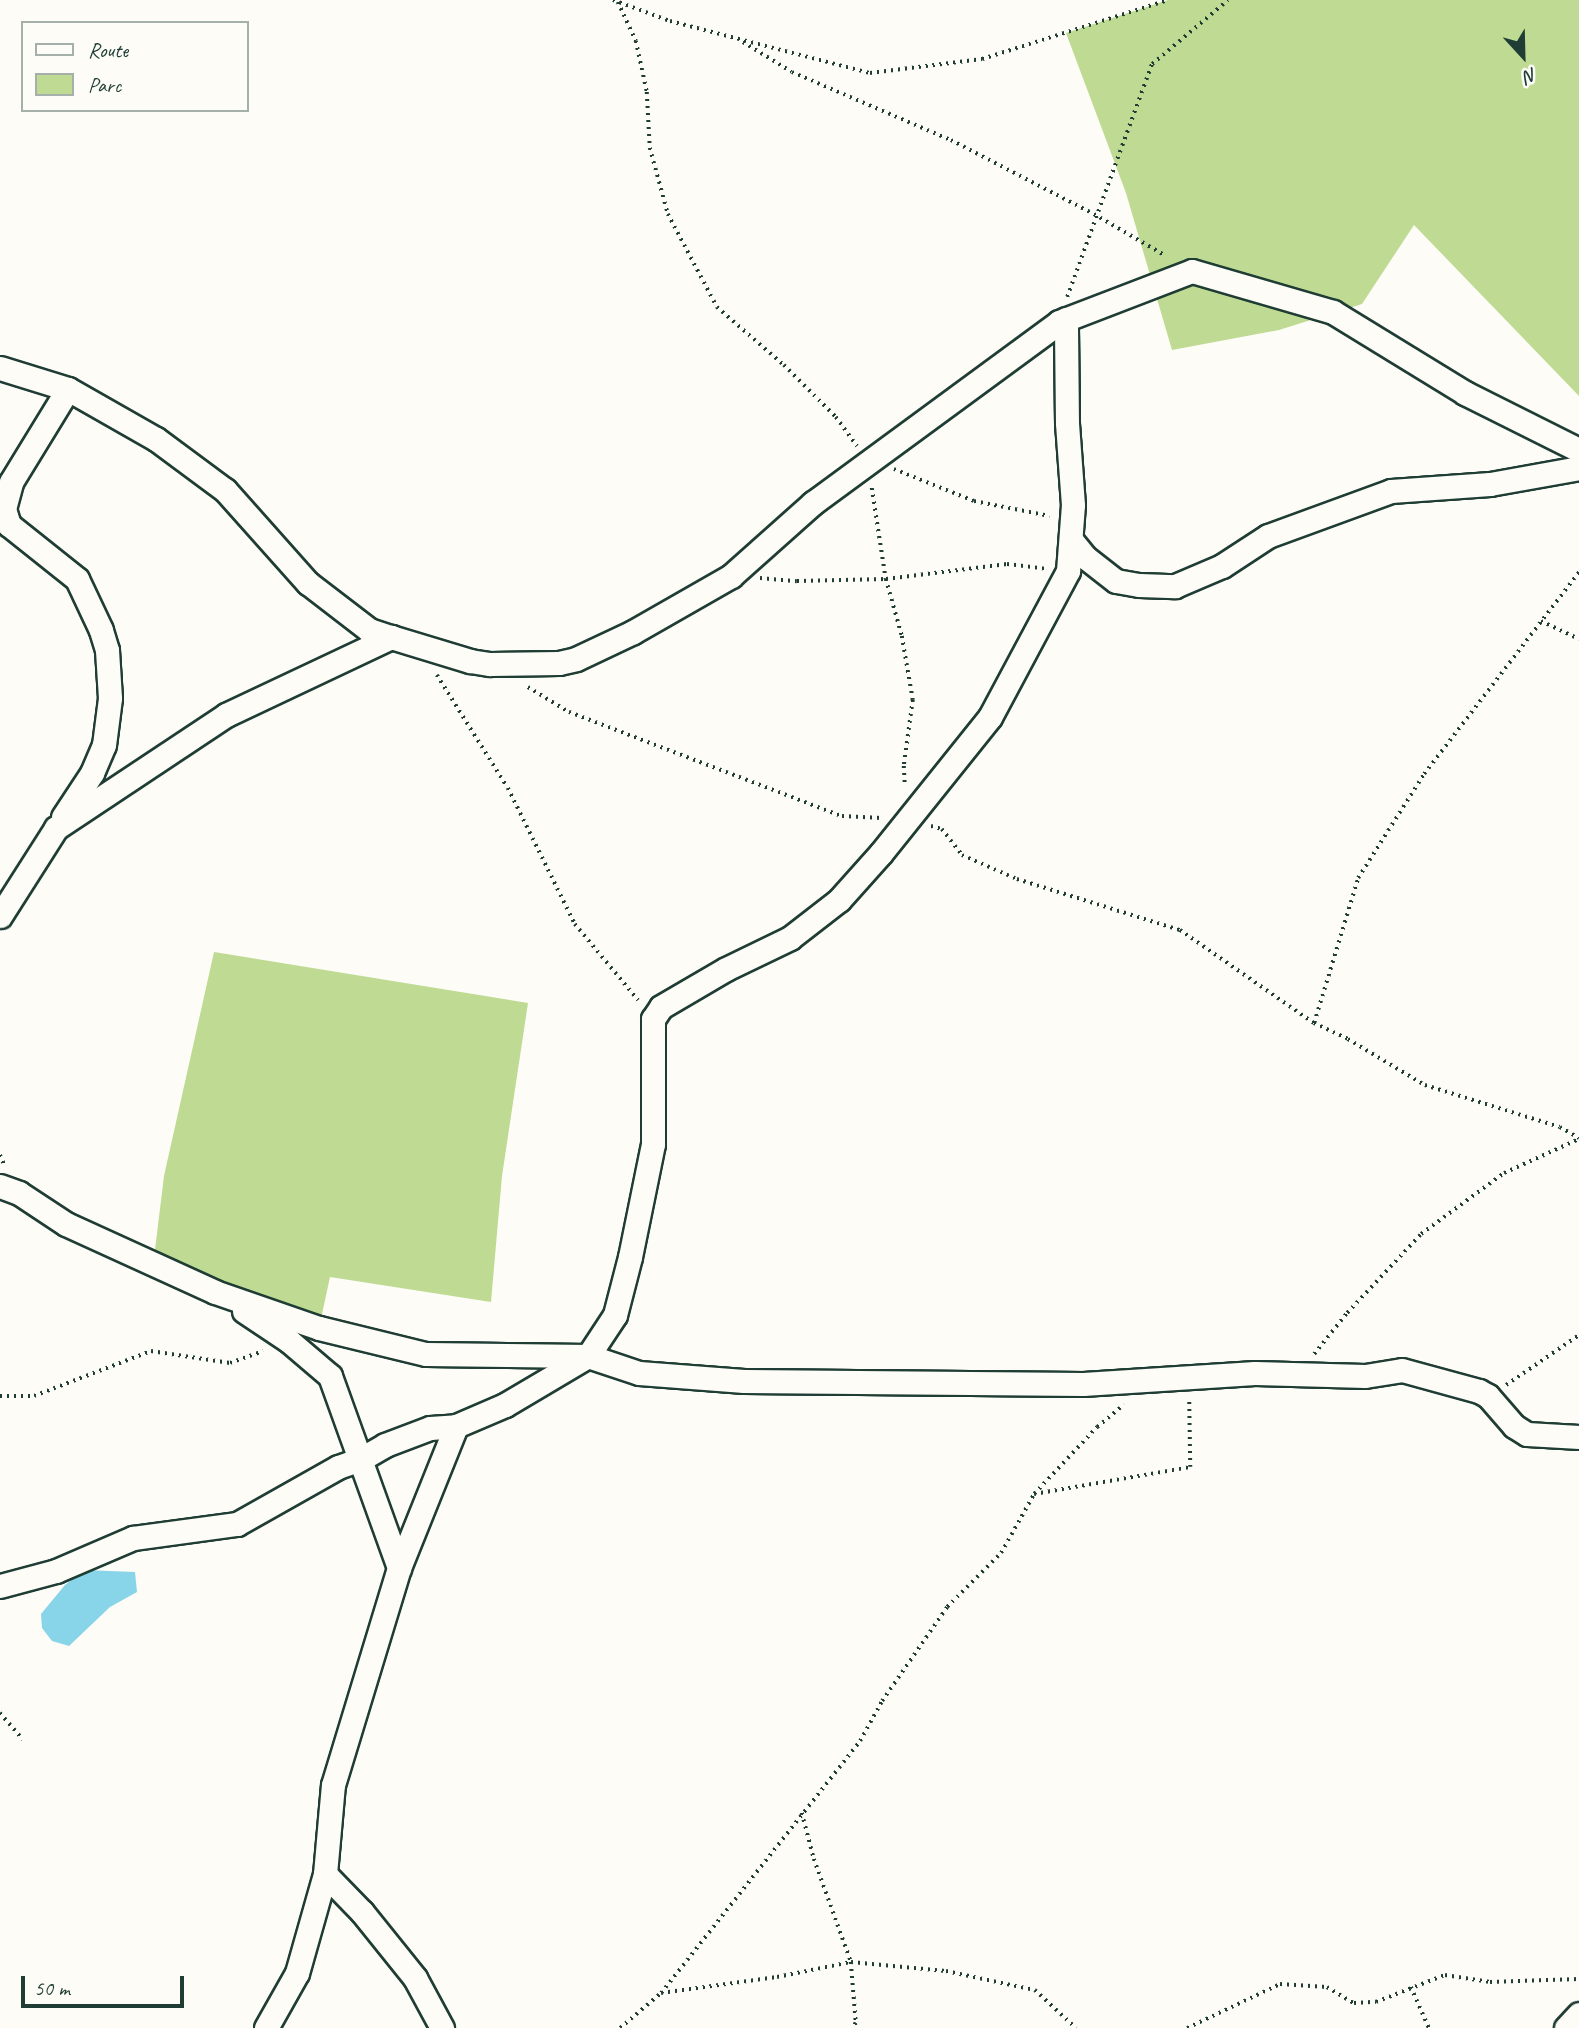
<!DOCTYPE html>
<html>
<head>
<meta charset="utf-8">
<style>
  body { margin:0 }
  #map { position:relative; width:1579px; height:2028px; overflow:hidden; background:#fdfcf7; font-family:Caveat,sans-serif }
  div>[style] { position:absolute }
  .green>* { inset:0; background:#bfdb93 }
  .water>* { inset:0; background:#88d4e8 }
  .path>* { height:3.5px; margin-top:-1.75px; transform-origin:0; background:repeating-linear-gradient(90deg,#1f3d34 0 2px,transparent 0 7px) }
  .roads { filter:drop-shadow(2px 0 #1f3d34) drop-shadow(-2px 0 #1f3d34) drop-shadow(0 2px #1f3d34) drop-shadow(0 -2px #1f3d34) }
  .minor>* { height:23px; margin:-11.5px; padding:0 11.5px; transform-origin:11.5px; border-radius:11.5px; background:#fdfcf7 }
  span { translate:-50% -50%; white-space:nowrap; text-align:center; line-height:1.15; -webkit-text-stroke:5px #fdfcf7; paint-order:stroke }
  .legend { position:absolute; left:21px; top:21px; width:228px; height:91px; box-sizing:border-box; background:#fdfcf7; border:2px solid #a4b0a9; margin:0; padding:9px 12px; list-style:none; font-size:21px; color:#1f3d34 }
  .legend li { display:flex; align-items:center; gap:14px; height:35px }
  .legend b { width:35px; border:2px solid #a4b0a9 }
  .north { position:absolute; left:1488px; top:21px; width:70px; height:70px; -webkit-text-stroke:5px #fdfcf7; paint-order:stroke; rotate:158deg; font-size:19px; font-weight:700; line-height:28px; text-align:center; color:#1f3d34 }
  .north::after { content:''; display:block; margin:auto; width:24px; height:32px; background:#1f3d34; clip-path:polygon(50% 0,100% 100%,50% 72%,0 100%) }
  .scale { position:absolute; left:21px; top:1976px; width:163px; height:32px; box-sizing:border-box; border:4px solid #1f3d34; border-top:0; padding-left:9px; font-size:21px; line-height:24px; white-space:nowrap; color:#1f3d34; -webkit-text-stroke:5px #fdfcf7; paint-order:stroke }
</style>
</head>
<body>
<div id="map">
  <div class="green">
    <i style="clip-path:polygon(1168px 0,1579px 0,1579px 396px,1414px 225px,1362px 304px,1279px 330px,1172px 350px,1126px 193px,1066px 33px)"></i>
    <i style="clip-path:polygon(214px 952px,528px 1003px,502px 1176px,491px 1302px,330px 1277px,319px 1328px,153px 1266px,164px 1176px)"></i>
  </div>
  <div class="water">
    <i style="clip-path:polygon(84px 1570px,135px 1572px,137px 1592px,110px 1607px,69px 1646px,52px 1641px,42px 1628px,41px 1614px,65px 1585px)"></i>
  </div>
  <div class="path">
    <i style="left:613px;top:0;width:61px;rotate:20.2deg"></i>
    <i style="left:670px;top:21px;width:207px;rotate:14.6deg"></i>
    <i style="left:870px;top:73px;width:113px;rotate:-7.1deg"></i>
    <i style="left:982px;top:59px;width:195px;rotate:-17.6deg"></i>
    <i style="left:618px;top:2px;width:43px;rotate:65.2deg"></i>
    <i style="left:636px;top:41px;width:52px;rotate:77.8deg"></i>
    <i style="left:647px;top:92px;width:56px;rotate:86.9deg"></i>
    <i style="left:650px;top:148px;width:68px;rotate:74.7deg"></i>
    <i style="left:668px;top:214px;width:105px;rotate:62.2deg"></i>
    <i style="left:717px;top:307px;width:89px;rotate:40.9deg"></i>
    <i style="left:784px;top:365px;width:74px;rotate:45deg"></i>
    <i style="left:836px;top:417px;width:36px;rotate:54deg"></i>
    <i style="left:743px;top:42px;width:57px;rotate:31.5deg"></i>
    <i style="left:792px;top:72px;width:173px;rotate:23.2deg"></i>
    <i style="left:951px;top:140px;width:161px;rotate:27.4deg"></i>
    <i style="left:1094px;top:214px;width:83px;rotate:30.3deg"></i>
    <i style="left:1067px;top:297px;width:248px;rotate:-70deg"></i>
    <i style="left:1152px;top:64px;width:99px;rotate:-40.1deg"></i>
    <i style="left:894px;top:469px;width:86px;rotate:21.8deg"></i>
    <i style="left:974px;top:501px;width:77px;rotate:11.2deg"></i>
    <i style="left:872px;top:488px;width:92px;rotate:81.3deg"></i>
    <i style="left:886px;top:579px;width:59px;rotate:74.3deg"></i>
    <i style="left:902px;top:636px;width:65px;rotate:80.2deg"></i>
    <i style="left:913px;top:700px;width:67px;rotate:97.8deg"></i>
    <i style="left:904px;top:766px;width:21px;rotate:87deg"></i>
    <i style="left:760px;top:578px;width:37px;rotate:5deg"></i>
    <i style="left:797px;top:581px;width:89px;rotate:-1.3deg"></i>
    <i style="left:886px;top:579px;width:122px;rotate:-7.1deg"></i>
    <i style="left:1007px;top:564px;width:38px;rotate:7deg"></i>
    <i style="left:1541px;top:621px;width:42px;rotate:25.3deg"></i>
    <i style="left:437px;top:675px;width:133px;rotate:57.9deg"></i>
    <i style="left:508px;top:788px;width:152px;rotate:63.8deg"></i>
    <i style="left:575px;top:924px;width:99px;rotate:50.3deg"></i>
    <i style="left:528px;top:687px;width:48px;rotate:31.4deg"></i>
    <i style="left:569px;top:712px;width:292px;rotate:20.9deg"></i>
    <i style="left:842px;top:816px;width:40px;rotate:2.9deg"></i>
    <i style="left:931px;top:826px;width:11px;rotate:15deg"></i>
    <i style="left:942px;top:829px;width:33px;rotate:52deg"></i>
    <i style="left:962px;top:855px;width:60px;rotate:23.6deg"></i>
    <i style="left:1017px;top:879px;width:171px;rotate:17.4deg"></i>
    <i style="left:1180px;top:930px;width:163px;rotate:34.8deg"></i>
    <i style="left:1314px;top:1023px;width:38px;rotate:25deg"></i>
    <i style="left:1348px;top:1039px;width:90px;rotate:30.9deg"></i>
    <i style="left:1425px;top:1085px;width:141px;rotate:17.3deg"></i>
    <i style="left:1560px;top:1127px;width:22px;rotate:30deg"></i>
    <i style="left:1314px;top:1023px;width:152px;rotate:-73.1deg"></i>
    <i style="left:1358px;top:878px;width:123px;rotate:-57.6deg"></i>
    <i style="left:1424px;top:774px;width:255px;rotate:-52.5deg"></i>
    <i style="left:0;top:1155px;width:12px;rotate:66deg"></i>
    <i style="left:1314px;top:1354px;width:53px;rotate:-51.2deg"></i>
    <i style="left:1347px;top:1313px;width:108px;rotate:-46.9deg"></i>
    <i style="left:1421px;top:1234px;width:103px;rotate:-36.3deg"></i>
    <i style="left:1504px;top:1173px;width:82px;rotate:-24.4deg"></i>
    <i style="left:1506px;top:1385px;width:88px;rotate:-34.4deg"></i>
    <i style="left:0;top:1396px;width:34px"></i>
    <i style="left:34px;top:1396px;width:125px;rotate:-21deg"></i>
    <i style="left:151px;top:1351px;width:80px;rotate:8.6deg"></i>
    <i style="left:230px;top:1363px;width:35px;rotate:-20deg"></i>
    <i style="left:1034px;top:1494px;width:158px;rotate:-9.8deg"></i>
    <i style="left:1190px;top:1467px;width:67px;rotate:-90.9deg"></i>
    <i style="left:0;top:1713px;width:35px;rotate:49deg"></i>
    <i style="left:802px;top:1813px;width:48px;rotate:75.4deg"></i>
    <i style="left:814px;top:1859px;width:109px;rotate:70.2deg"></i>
    <i style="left:851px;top:1962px;width:61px;rotate:85.3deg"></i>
    <i style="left:856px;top:2023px;width:6px;rotate:121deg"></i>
    <i style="left:1411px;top:1987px;width:45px;rotate:66.3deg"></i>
    <i style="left:661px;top:1993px;width:117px;rotate:-7.9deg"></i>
    <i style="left:777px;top:1977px;width:76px;rotate:-11.5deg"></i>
    <i style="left:851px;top:1962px;width:95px;rotate:5.4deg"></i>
    <i style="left:946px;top:1971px;width:91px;rotate:12.1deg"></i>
    <i style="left:1035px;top:1990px;width:56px;rotate:42.8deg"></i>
    <i style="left:620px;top:2028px;width:54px;rotate:-40.5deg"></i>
    <i style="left:661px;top:1993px;width:321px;rotate:-51.7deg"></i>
    <i style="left:860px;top:1741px;width:46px;rotate:-61.2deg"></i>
    <i style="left:882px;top:1701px;width:114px;rotate:-55.3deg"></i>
    <i style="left:947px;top:1607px;width:76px;rotate:-45deg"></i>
    <i style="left:1001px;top:1553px;width:68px;rotate:-60.8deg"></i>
    <i style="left:1034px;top:1494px;width:92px;rotate:-46.8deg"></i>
    <i style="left:1097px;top:1427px;width:35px;rotate:-40deg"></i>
    <i style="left:1187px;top:2028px;width:103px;rotate:-25.3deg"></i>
    <i style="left:1280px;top:1984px;width:47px;rotate:3.7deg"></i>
    <i style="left:1327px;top:1987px;width:31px;rotate:31deg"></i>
    <i style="left:1354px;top:2003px;width:22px;rotate:-3deg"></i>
    <i style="left:1376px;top:2002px;width:74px;rotate:-21.4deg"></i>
    <i style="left:1445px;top:1975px;width:46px;rotate:8.8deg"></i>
    <i style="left:1490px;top:1982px;width:89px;rotate:-1.9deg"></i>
  </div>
  <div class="roads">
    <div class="minor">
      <i style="left:0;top:368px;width:71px;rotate:17.2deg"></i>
      <i style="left:68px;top:389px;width:101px;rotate:29.6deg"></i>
      <i style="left:156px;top:439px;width:86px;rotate:36.5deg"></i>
      <i style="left:225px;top:490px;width:125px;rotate:48.3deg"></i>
      <i style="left:308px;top:583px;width:77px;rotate:37.6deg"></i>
      <i style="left:369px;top:630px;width:23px;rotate:18deg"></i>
      <i style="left:1072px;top:541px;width:21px;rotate:51deg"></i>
      <i style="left:1085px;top:557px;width:39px;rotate:38deg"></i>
      <i style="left:1116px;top:581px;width:23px;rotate:10deg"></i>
      <i style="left:1139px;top:585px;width:36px;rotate:2deg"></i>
      <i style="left:1175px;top:586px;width:51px;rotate:-23.1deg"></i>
      <i style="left:1222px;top:566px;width:55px;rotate:-33.1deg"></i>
      <i style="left:1268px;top:536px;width:131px;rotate:-20.1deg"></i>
      <i style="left:1391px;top:491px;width:99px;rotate:-4deg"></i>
      <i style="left:1490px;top:484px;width:90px;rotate:-10.2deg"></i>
      <i style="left:63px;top:817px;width:53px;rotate:-56.6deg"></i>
      <i style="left:92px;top:773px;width:30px;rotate:-67deg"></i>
      <i style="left:104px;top:745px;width:47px;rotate:-82.7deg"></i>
      <i style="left:110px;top:698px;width:48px;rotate:-93.6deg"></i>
      <i style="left:107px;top:650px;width:21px;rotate:-107deg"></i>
      <i style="left:101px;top:630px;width:56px;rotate:-115.2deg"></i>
      <i style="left:77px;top:579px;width:87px;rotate:-141.5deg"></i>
      <i style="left:9px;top:525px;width:17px;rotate:-107deg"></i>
      <i style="left:4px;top:509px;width:28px;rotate:-75deg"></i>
      <i style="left:11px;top:482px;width:109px;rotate:-58.5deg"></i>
      <i style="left:0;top:916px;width:104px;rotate:-57.5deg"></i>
      <i style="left:56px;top:828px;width:204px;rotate:-33.6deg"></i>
      <i style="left:226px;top:715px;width:183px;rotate:-25.3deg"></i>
      <i style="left:391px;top:637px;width:83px;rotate:16.9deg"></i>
      <i style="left:470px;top:661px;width:20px;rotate:9deg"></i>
      <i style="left:490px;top:664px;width:69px;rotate:-0.8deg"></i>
      <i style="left:559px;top:663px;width:17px;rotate:-13deg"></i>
      <i style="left:576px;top:659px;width:63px;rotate:-25.3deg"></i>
      <i style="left:633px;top:632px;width:113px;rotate:-29.7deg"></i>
      <i style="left:731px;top:576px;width:110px;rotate:-41.7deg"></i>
      <i style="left:813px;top:503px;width:305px;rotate:-36.3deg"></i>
      <i style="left:1059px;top:322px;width:142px;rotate:-21deg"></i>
      <i style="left:1192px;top:271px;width:147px;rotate:16.2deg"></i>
      <i style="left:1333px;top:312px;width:155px;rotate:31.5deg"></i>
      <i style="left:1465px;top:393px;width:127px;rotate:26.6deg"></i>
      <i style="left:0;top:1186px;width:20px;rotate:20deg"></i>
      <i style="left:19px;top:1193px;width:56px;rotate:33.4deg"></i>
      <i style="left:66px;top:1224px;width:164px;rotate:24.5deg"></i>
      <i style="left:215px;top:1292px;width:110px;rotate:19.1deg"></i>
      <i style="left:319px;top:1328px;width:110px;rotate:13.7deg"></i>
      <i style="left:426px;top:1354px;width:162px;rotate:0.7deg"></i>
      <i style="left:588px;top:1356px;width:54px;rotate:18.4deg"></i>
      <i style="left:639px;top:1373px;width:105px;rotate:4.4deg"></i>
      <i style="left:744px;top:1381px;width:339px;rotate:0.5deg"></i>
      <i style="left:1083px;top:1384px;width:172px;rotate:-3.7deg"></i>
      <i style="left:1255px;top:1373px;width:110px;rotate:1.6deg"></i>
      <i style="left:1365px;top:1376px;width:37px;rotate:-9deg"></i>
      <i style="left:1402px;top:1370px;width:80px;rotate:15.3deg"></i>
      <i style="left:1479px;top:1391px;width:10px;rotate:29deg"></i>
      <i style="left:1488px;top:1396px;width:40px;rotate:49deg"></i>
      <i style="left:1514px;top:1426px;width:15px;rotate:32deg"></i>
      <i style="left:1527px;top:1434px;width:52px;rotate:3.3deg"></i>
      <i style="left:244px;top:1311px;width:54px;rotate:33.7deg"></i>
      <i style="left:289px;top:1341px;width:54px;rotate:40.5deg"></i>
      <i style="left:330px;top:1376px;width:204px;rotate:70.2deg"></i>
      <i style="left:0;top:1586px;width:58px;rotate:-15deg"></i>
      <i style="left:56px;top:1571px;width:84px;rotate:-23.2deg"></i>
      <i style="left:133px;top:1538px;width:105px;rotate:-7.7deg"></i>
      <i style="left:237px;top:1524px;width:116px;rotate:-29.4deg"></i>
      <i style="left:338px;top:1467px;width:24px;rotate:-19deg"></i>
      <i style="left:361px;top:1459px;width:28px;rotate:-30deg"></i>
      <i style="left:385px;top:1445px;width:48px;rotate:-20.7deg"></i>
      <i style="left:430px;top:1428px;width:26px;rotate:-4deg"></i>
      <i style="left:325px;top:1874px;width:53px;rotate:45.8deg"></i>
      <i style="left:362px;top:1912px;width:85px;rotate:51.2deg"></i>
      <i style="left:415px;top:1978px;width:57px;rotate:61.6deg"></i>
      <i style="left:266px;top:2028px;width:63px;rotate:-60.6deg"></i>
      <i style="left:297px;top:1973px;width:103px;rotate:-74.2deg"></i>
      <i style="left:325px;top:1874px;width:89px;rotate:-84.9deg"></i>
      <i style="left:333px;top:1785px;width:227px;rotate:-73.1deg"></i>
      <i style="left:399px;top:1568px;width:153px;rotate:-68.1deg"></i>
      <i style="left:456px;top:1426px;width:53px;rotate:-23.2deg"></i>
      <i style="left:505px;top:1405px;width:96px;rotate:-30.6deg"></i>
      <i style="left:588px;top:1356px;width:49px;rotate:-56.6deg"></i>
      <i style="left:615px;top:1315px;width:60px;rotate:-75.5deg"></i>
      <i style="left:630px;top:1257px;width:115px;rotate:-78.5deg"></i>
      <i style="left:653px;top:1144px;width:125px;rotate:-90deg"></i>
      <i style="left:653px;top:1019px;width:14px;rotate:-56deg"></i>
      <i style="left:661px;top:1007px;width:75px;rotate:-30.3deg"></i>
      <i style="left:726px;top:969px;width:71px;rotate:-25.8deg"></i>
      <i style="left:790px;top:938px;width:62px;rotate:-37.8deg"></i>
      <i style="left:839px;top:900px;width:63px;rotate:-48.2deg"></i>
      <i style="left:881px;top:853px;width:174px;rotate:-51.3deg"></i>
      <i style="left:990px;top:717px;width:166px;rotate:-61.9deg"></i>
      <i style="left:1068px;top:571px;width:66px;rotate:-85.7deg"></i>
      <i style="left:1073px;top:505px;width:82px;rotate:-94.2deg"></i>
      <i style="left:1067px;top:423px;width:104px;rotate:-90.6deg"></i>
      <i style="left:1566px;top:2028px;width:19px;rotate:-47deg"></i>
    </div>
  </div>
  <ul class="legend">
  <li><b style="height:9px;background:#fdfcf7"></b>Route</li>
  <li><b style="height:19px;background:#bfdb93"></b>Parc</li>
  </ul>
  <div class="north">N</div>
  <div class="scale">50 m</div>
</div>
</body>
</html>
